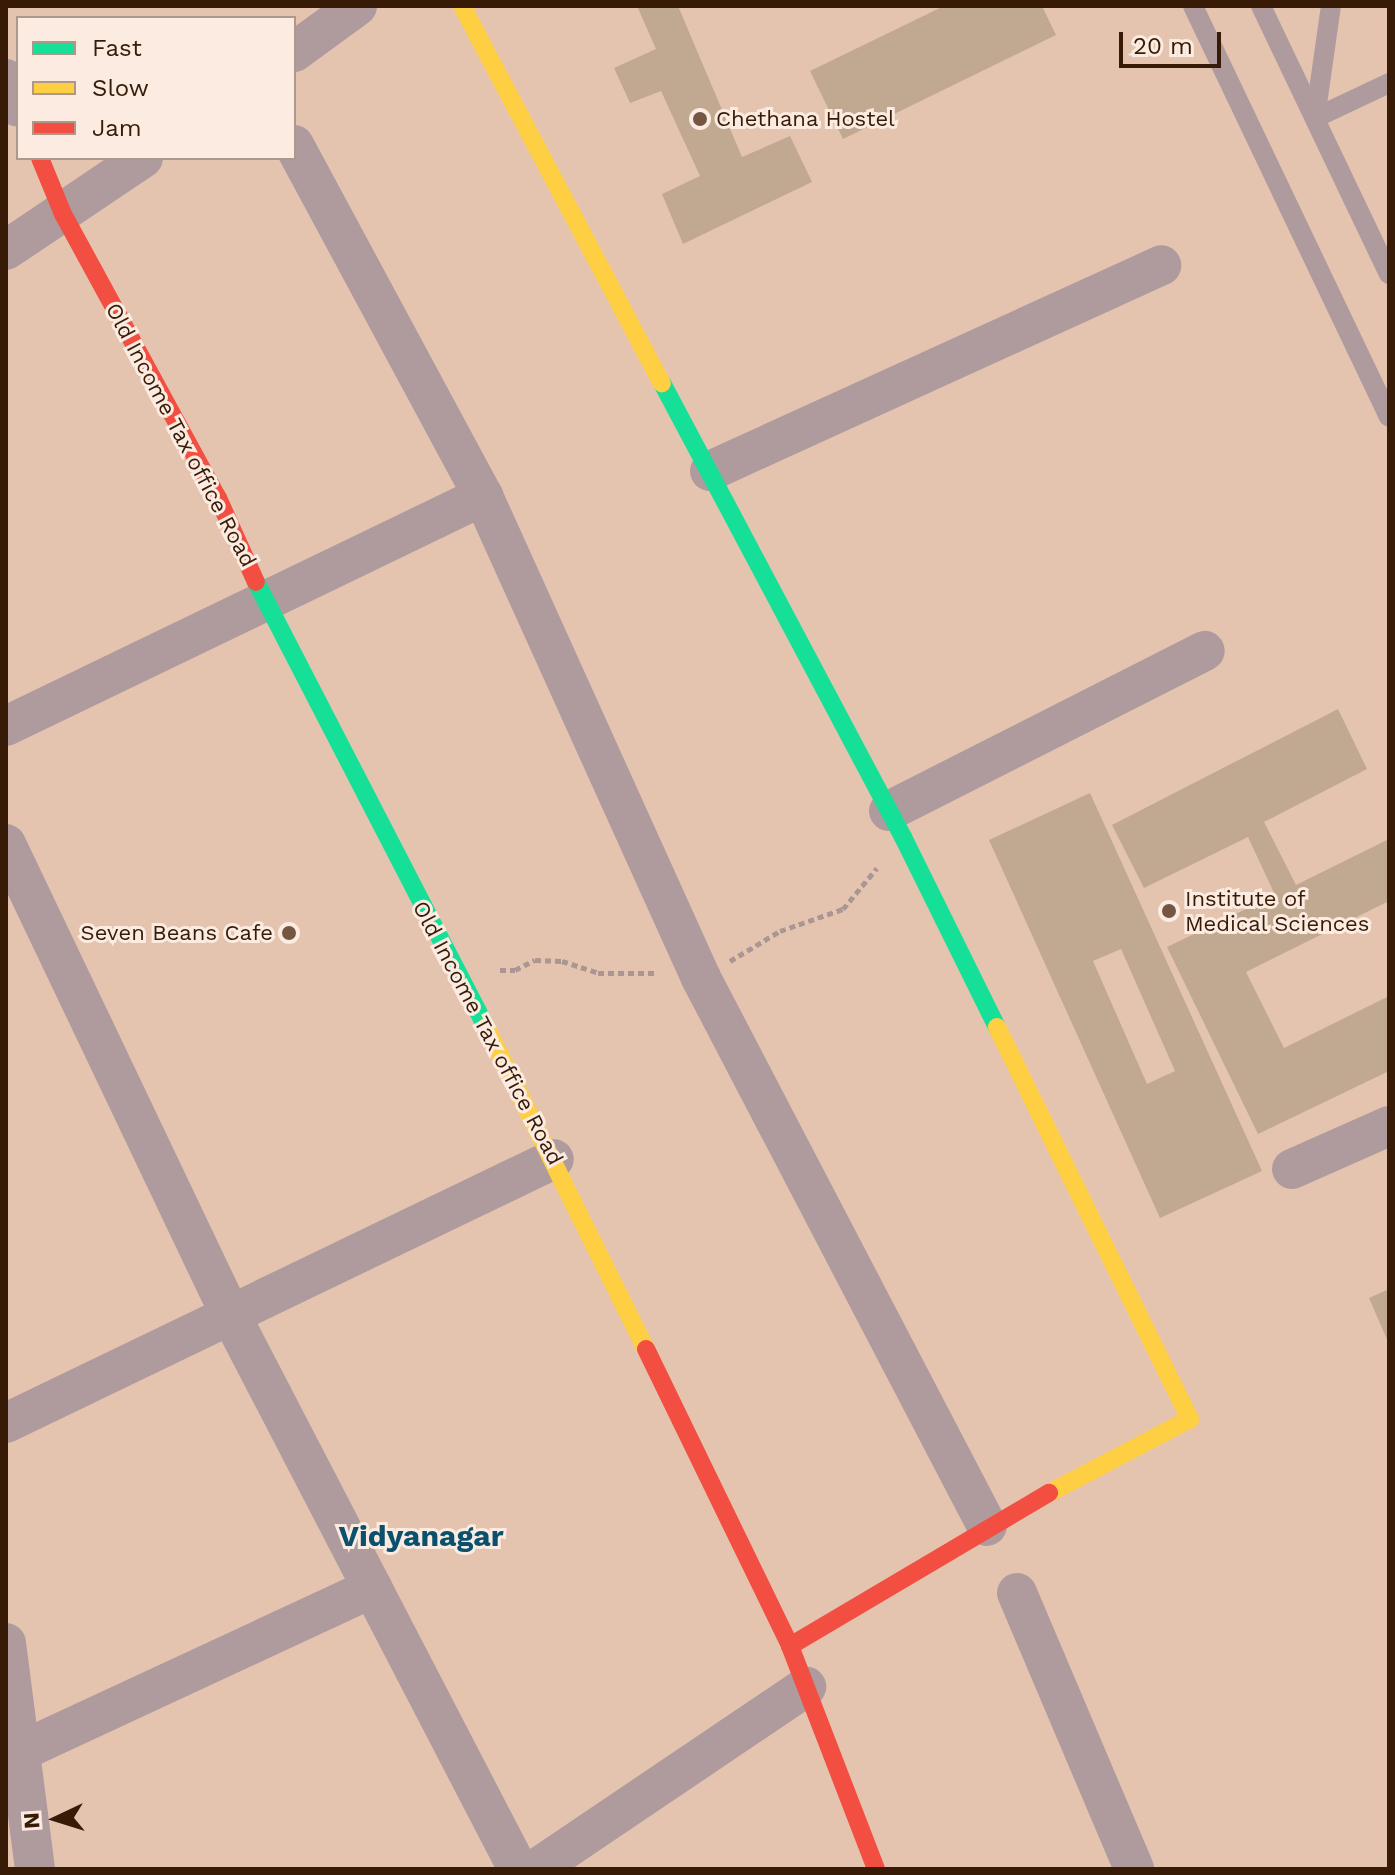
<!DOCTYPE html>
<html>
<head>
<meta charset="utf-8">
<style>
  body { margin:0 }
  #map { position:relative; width:1395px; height:1875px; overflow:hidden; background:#e5c4af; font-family:"Work Sans",sans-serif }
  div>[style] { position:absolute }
  .building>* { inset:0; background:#c1a891 }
  .path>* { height:5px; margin-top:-2.5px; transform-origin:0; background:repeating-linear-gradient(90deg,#aa9693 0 6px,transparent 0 10px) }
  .lane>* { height:20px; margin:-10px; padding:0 10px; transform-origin:10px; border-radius:10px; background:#af9b9e }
  .street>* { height:40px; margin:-20px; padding:0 20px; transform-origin:20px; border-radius:20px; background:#af9b9e }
  .fast>* { height:18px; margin:-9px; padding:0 9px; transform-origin:9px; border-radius:9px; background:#16e098 }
  .slow>* { height:18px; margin:-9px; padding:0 9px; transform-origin:9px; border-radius:9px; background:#ffcf43 }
  .jam>* { height:18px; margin:-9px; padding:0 9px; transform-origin:9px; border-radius:9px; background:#f24e42 }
  .dots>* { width:22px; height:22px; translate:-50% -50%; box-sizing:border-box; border:4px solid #fbebe1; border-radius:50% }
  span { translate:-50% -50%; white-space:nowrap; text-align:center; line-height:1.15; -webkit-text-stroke:6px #fbebe1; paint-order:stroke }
  .poi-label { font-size:22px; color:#371b07 }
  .left { translate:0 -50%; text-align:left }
  .right { translate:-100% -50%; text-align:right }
  .street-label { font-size:22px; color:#371b07 }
  .district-label { font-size:30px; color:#0b516e; font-weight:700 }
  .frame { position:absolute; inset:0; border:8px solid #371b07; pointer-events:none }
  .legend { position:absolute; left:16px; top:16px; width:280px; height:144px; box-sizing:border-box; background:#fbebe1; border:2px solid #ad988a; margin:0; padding:10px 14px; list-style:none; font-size:24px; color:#371b07 }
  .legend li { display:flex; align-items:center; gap:16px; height:40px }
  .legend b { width:40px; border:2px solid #ad988a }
  .north { position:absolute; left:16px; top:1779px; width:80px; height:80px; -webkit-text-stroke:6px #fbebe1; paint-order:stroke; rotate:266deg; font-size:22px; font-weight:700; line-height:32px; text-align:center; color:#371b07 }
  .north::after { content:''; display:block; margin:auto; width:28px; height:36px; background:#371b07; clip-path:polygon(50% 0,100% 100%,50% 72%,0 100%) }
  .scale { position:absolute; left:1119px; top:32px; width:102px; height:36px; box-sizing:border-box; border:4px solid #371b07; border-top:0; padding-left:10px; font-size:24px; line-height:28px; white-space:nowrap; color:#371b07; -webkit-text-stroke:6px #fbebe1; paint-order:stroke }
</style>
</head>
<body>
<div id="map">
  <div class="building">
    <i style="clip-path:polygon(637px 6px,678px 6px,742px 157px,790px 136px,812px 182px,683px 244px,662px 194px,700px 176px,661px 91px,630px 103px,614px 68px,656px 49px)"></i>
    <i style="clip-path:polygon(944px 6px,1042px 6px,1056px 35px,843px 139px,810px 71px)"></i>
    <i style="clip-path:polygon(1338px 709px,1367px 769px,1264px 822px,1296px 885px,1389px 839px,1389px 901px,1246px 972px,1284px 1048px,1389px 996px,1389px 1071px,1258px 1134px,1167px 947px,1275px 895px,1248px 837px,1144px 888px,1112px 825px)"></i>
    <i style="clip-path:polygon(evenodd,1090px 793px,1262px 1171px,1160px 1218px,989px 840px,1090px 793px,1121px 949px,1175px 1071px,1147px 1084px,1093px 961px,1121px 949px)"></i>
    <i style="clip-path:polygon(1389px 1289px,1389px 1344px,1369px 1298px)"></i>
  </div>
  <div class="path">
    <i style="left:730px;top:961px;width:58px;rotate:-31deg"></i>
    <i style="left:780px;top:931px;width:67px;rotate:-19.2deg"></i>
    <i style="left:843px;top:909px;width:53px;rotate:-50.3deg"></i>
    <i style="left:500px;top:970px;width:15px"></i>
    <i style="left:515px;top:970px;width:22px;rotate:-27deg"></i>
    <i style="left:535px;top:960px;width:27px;rotate:2deg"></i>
    <i style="left:562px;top:961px;width:38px;rotate:18deg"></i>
    <i style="left:598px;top:973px;width:59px"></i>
  </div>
  <div class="lane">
    <i style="left:1193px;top:6px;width:455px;rotate:64.5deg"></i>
    <i style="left:1261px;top:6px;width:297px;rotate:64.5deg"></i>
    <i style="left:1315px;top:118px;width:113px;rotate:-81.9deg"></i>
    <i style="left:1315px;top:118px;width:82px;rotate:-25.3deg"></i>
  </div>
  <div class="street">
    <i style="left:294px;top:52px;width:78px;rotate:-36.1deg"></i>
    <i style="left:6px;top:79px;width:30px;rotate:67deg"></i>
    <i style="left:294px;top:145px;width:399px;rotate:61.7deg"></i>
    <i style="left:483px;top:496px;width:529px;rotate:65.66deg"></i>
    <i style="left:701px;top:978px;width:618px;rotate:62.44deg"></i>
    <i style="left:6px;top:250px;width:165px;rotate:-33.9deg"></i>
    <i style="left:710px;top:471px;width:496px;rotate:-24.5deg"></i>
    <i style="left:6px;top:726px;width:530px;rotate:-25.74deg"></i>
    <i style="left:889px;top:811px;width:354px;rotate:-26.9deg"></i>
    <i style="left:6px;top:844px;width:518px;rotate:64.52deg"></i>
    <i style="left:229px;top:1312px;width:628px;rotate:62.58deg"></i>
    <i style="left:1292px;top:1169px;width:106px;rotate:-23.9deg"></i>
    <i style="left:6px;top:1423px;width:608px;rotate:-25.72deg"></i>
    <i style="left:1017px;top:1593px;width:300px;rotate:67deg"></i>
    <i style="left:6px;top:1643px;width:228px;rotate:82.7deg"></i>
    <i style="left:6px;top:1758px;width:404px;rotate:-24.9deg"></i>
    <i style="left:536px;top:1869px;width:326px;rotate:-34deg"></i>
  </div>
  <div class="fast">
    <i style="left:662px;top:383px;width:514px;rotate:62.04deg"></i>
    <i style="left:903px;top:837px;width:212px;rotate:63.7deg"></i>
    <i style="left:256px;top:582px;width:501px;rotate:62.67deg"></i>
  </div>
  <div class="slow">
    <i style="left:462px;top:6px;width:427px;rotate:62.1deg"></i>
    <i style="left:486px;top:1027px;width:360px;rotate:63.6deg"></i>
    <i style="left:997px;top:1027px;width:437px;rotate:63.8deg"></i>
    <i style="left:1190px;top:1419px;width:159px;rotate:152.3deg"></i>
  </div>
  <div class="jam">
    <i style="left:40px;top:158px;width:61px;rotate:67.7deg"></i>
    <i style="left:63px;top:214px;width:324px;rotate:61.4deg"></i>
    <i style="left:218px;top:498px;width:92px;rotate:65.7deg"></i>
    <i style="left:646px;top:1349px;width:330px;rotate:64.1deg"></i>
    <i style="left:790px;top:1646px;width:239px;rotate:68.9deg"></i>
    <i style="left:790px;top:1646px;width:301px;rotate:-30.6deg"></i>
  </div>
  <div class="dots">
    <i style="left:700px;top:119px;background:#745642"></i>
    <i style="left:1169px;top:911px;background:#745642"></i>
    <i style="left:289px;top:933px;background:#745642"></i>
  </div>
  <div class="poi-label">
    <span class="left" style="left:716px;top:119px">Chethana Hostel</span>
    <span class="left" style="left:1185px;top:911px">Institute of<br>Medical Sciences</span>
    <span class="right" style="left:273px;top:933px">Seven Beans Cafe</span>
  </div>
  <div class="street-label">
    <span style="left:181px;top:435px;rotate:62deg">Old Income Tax office Road</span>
    <span style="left:488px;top:1033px;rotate:62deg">Old Income Tax office Road</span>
  </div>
  <div class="district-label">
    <span style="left:421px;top:1536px">Vidyanagar</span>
  </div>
  <div class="frame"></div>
  <ul class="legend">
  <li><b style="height:10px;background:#16e098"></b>Fast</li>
  <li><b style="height:10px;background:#ffcf43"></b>Slow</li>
  <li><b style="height:10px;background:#f24e42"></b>Jam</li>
  </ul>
  <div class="north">N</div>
  <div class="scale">20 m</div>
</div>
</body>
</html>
